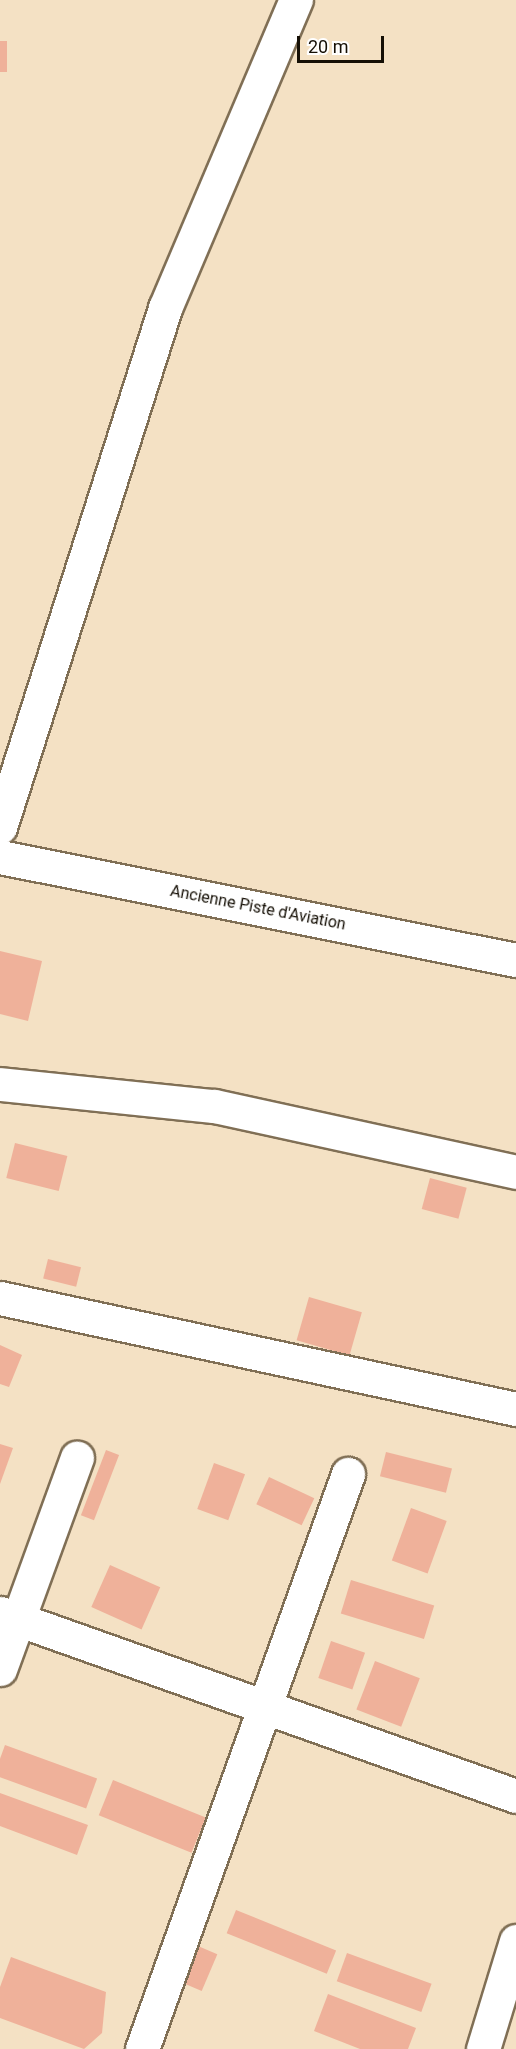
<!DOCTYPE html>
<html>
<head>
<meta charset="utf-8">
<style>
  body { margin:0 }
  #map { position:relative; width:516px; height:2049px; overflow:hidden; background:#f4e1c4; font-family:Roboto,sans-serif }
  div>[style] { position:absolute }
  .building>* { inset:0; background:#efb19a; transform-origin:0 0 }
  .roads { filter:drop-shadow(2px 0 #806f55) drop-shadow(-2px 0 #806f55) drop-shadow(0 2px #806f55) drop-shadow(0 -2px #806f55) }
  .minor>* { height:33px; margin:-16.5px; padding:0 16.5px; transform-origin:16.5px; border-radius:16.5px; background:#fff }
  span { translate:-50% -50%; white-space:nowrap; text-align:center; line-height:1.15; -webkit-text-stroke:4.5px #fff; paint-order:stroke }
  .street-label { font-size:16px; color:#150f05 }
  .scale { position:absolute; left:297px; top:36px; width:87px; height:27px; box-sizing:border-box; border:3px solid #150f05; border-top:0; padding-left:8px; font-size:18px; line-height:21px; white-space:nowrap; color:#150f05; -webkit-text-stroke:4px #fff; paint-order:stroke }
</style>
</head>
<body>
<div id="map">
  <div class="building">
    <i style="left:0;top:41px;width:7px;height:31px"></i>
    <i style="clip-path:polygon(0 951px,42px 961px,28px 1021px,0 1014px)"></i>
    <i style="left:15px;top:1143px;width:54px;height:36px;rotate:14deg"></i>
    <i style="left:430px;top:1178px;width:38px;height:32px;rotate:15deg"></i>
    <i style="left:48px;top:1259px;width:34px;height:20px;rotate:14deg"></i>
    <i style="left:309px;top:1297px;width:55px;height:45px;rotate:16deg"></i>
    <i style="clip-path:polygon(0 1345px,22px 1355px,9px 1387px,0 1384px)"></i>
    <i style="clip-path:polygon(0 1444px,13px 1448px,0 1484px)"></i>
    <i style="left:106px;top:1450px;width:14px;height:70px;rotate:21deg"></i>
    <i style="left:386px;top:1452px;width:68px;height:25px;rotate:14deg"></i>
    <i style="left:214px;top:1463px;width:33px;height:49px;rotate:20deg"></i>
    <i style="left:269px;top:1477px;width:50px;height:30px;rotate:25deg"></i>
    <i style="left:411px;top:1508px;width:38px;height:56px;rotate:20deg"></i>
    <i style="left:110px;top:1565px;width:55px;height:46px;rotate:24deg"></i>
    <i style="left:351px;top:1580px;width:87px;height:35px;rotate:17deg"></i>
    <i style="left:331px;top:1641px;width:36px;height:39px;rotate:19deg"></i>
    <i style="left:375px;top:1661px;width:48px;height:52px;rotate:21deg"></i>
    <i style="left:5px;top:1745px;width:98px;height:32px;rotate:20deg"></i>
    <i style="left:113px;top:1780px;width:100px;height:38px;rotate:22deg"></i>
    <i style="clip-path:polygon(0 1793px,88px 1825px,77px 1855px,0 1826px)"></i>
    <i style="left:236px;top:1910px;width:108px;height:25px;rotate:22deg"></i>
    <i style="left:198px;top:1946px;width:21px;height:40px;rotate:23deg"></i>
    <i style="left:347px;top:1953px;width:90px;height:30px;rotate:20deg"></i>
    <i style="clip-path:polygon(11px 1957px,106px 1992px,102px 2033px,84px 2049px,0 2018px,0 1987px)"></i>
    <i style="clip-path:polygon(328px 1994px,416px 2028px,408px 2049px,360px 2049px,314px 2031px)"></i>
  </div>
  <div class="roads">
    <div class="minor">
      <i style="left:0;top:827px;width:545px;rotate:-72.36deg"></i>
      <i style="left:165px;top:308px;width:335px;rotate:-67deg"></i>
      <i style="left:0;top:857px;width:526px;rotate:11.29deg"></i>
      <i style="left:0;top:1084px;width:215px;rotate:5.9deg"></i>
      <i style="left:214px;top:1106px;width:309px;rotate:12.3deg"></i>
      <i style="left:0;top:1298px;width:528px;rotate:12.14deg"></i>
      <i style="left:0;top:1613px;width:547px;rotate:19.53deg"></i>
      <i style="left:0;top:1669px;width:225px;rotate:-70deg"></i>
      <i style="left:142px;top:2049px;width:611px;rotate:-70.29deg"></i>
      <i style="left:483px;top:2049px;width:113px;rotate:-73deg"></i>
    </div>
  </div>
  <div class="street-label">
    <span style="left:258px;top:908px;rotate:11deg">Ancienne Piste d'Aviation</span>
  </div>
  <div class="scale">20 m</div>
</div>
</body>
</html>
